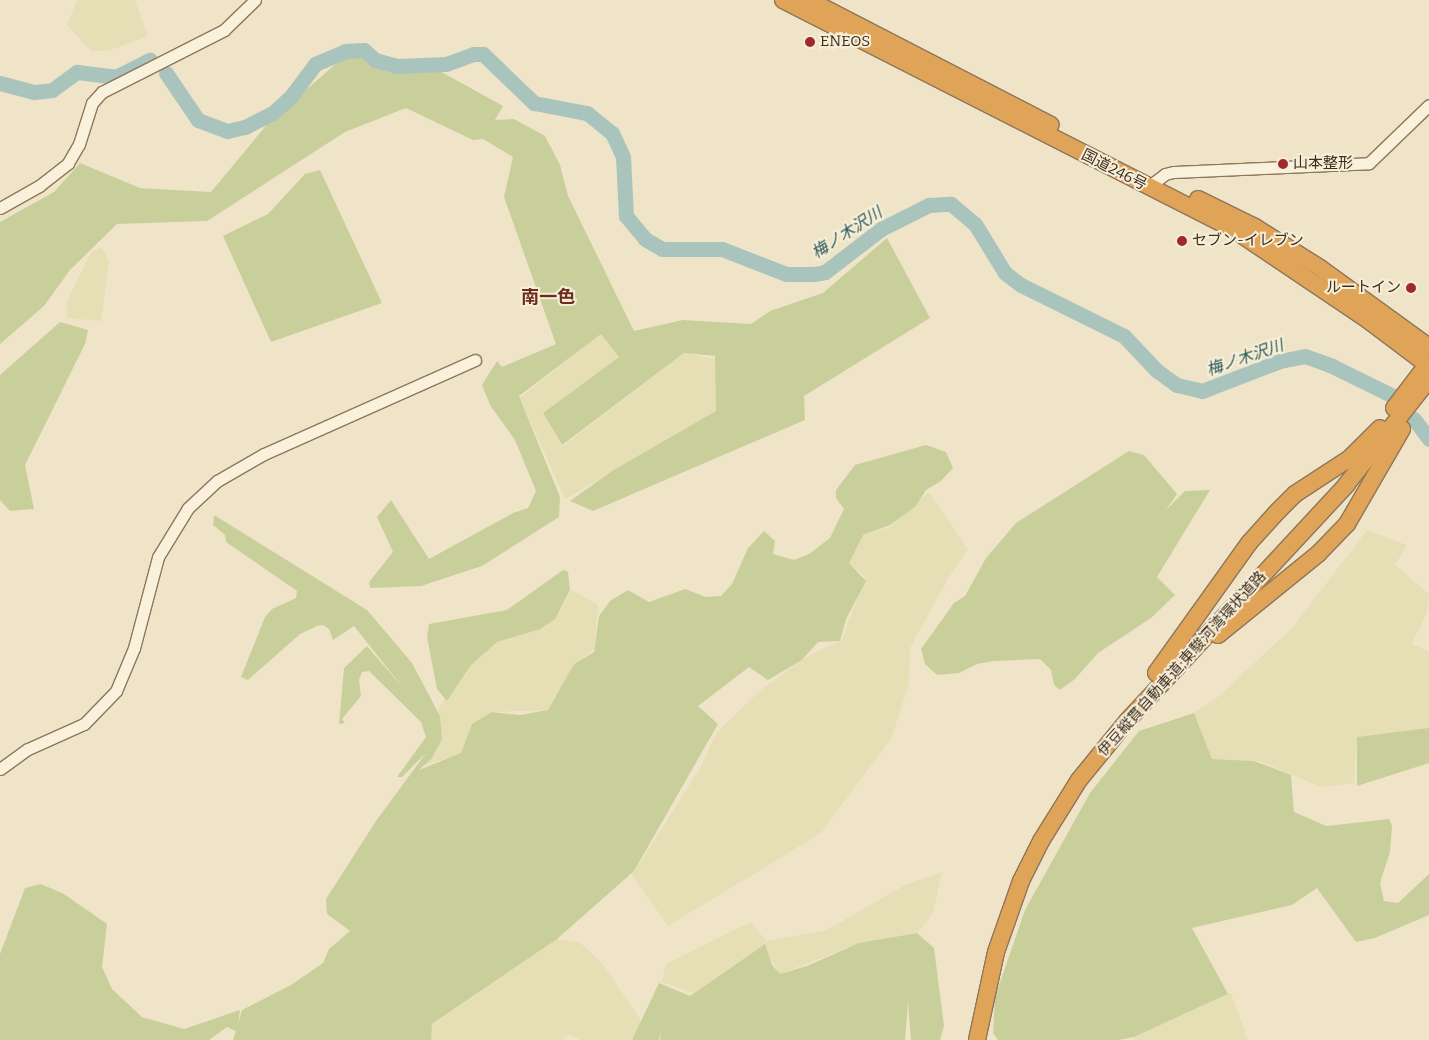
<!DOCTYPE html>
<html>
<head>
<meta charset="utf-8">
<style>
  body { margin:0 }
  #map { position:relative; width:1429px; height:1040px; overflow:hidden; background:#f0e4c8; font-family:Bitter,"Noto Sans JP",serif }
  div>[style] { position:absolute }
  .farmland>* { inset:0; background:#e6deb5 }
  .green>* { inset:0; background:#c9cf9b }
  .river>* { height:15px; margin:-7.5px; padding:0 7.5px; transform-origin:7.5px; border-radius:7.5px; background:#a9c4bc }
  .roads { filter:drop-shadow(1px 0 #8d765c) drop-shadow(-1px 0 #8d765c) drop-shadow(0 1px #8d765c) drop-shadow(0 -1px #8d765c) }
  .minor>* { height:11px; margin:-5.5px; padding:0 5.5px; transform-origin:5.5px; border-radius:5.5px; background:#faf1dc }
  .highway>* { height:16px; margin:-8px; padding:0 8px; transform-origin:8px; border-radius:8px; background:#e0a458 }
  .dots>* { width:14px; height:14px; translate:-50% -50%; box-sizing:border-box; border:2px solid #f7eed8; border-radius:50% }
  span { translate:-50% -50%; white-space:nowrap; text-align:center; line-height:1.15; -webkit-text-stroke:4px #f7eed8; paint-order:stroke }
  .poi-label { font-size:15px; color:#3d2e20 }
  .left { translate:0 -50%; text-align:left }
  .right { translate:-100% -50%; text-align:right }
  .street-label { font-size:15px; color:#3d2e20 }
  .water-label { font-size:16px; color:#2f5d5a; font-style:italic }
  .quarter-label { font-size:18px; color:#6b2e1e; font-weight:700 }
</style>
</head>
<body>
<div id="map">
  <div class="farmland">
    <i style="clip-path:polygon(77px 0,135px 0,148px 36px,108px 51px,91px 51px,67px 25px)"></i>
    <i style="clip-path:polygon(102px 247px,109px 262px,101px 321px,67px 318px,67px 301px,91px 252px)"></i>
    <i style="clip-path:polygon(601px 333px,619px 357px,543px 413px,562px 447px,684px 353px,715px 359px,716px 411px,565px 499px,520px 398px)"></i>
    <i style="clip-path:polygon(929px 492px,968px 549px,947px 580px,910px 648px,909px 684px,891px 739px,821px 833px,668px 926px,632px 875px,699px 770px,717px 732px,762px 689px,808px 656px,842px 640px,865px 577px,849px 563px,863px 535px,890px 527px)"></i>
    <i style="clip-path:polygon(1367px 530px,1407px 545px,1395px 565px,1429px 594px,1427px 612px,1412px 644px,1429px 651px,1429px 730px,1357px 737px,1354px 783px,1321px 787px,1260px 761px,1212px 759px,1194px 713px,1219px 696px,1293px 627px)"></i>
    <i style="clip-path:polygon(572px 590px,598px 605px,594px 649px,574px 664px,548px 710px,494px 712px,463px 754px,423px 765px,441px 741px,437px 712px,462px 666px,497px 642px,558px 614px)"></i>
    <i style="clip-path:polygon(942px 872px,933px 913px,919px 932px,859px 943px,780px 974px,762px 946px,694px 993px,662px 982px,666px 964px,750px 922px,767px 941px,827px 930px,905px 885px)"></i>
    <i style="clip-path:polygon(557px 939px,580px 943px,602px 963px,644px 1025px,631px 1040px,580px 1040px,569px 1034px,563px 1040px,428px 1040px,432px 1025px)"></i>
    <i style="clip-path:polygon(1231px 993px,1248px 1040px,1135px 1040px,1134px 1037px)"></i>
  </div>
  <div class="green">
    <i style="clip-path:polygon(346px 55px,427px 64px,503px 106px,495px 120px,514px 119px,545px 136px,560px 165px,568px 196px,634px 331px,683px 320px,751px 324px,770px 311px,823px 293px,887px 238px,930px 318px,804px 396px,805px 420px,593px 511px,570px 501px,612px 471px,716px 411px,715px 356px,684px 353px,562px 445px,543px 413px,619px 357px,601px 334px,519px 396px,560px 497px,559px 517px,482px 566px,421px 586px,370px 588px,369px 582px,393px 552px,377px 517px,391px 500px,429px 559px,513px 513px,528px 508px,536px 491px,515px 440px,490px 405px,482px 385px,497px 361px,502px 367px,556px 344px,504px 197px,513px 157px,483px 139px,473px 140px,406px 108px,345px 132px,207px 221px,117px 224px,70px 270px,44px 306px,0 344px,0 222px,54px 192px,80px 163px,140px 188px,211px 192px,269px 122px)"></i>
    <i style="clip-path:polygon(320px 170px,382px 303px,271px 342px,223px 236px,268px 214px,305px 174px)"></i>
    <i style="clip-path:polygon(60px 322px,88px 330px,85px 344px,25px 465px,34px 509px,10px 511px,0 500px,0 375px)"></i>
    <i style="clip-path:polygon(926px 445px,946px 452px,953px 468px,941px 481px,926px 490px,915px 507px,890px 525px,863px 535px,849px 563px,866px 581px,846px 619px,840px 641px,818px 642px,802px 660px,768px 680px,749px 667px,698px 706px,718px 724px,634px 871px,557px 939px,432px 1024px,431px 1040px,233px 1040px,236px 1031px,227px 1027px,209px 1040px,0 1040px,0 954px,25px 888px,41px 884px,64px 894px,107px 924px,102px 967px,112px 989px,142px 1017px,184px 1029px,240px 1010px,238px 1024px,242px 1010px,291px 985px,323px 963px,329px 949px,350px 931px,327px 914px,326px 899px,376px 821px,426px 753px,402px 777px,397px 777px,426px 737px,421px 722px,369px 671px,362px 672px,359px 680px,361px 696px,342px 719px,345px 723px,339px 724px,344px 668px,367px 646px,404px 689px,354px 626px,333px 640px,329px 629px,323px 625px,317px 626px,300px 634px,248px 680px,241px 677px,265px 617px,272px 609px,296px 598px,297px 591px,226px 542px,225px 535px,213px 525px,214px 515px,367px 610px,412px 663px,440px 716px,442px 739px,432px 758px,419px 770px,461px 753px,472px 724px,492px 712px,520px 715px,548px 710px,574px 664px,594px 652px,599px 616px,610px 601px,628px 590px,649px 602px,685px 589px,706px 597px,721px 596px,732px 584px,748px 548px,764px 531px,775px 541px,773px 554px,794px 560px,809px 554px,830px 538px,844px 509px,836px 498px,836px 490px,855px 465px)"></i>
    <i style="clip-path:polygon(1129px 451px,1144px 455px,1177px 494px,1166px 510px,1185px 491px,1210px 490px,1157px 577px,1175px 595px,1151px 618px,1098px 653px,1075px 679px,1060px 690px,1054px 685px,1051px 670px,1040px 659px,994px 661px,977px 664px,959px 673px,937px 675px,925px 664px,921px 649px,954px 603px,965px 596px,986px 558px,1016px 523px)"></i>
    <i style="clip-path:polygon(563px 570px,568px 572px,570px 590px,555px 619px,540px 629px,497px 642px,470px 666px,447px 701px,437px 689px,427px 637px,429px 624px,507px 610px)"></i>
    <i style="clip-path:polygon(1194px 713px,1212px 759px,1254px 761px,1291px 775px,1294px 812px,1326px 826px,1389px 819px,1392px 826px,1390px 852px,1380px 883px,1384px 901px,1398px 903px,1429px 874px,1429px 915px,1375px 938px,1356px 942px,1317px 888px,1292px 905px,1192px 928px,1228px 994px,1134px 1037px,1118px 1040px,998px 1040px,993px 1033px,995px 997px,1025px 910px,1090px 793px,1139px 731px)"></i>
    <i style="clip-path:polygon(1429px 728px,1429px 763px,1357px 786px,1357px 737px)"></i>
    <i style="clip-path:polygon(917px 933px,934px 948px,944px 1026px,940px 1040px,911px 1040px,908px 1002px,905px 1040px,660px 1040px,661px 1029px,659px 1040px,632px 1040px,659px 983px,690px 996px,765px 944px,772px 965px,780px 974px,807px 966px,859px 943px)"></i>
  </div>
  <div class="river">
    <i style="left:166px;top:73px;width:57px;rotate:55.8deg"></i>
    <i style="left:198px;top:120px;width:31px;rotate:21deg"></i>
    <i style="left:227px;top:131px;width:18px;rotate:-13deg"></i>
    <i style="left:245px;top:127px;width:31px;rotate:-27deg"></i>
    <i style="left:273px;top:113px;width:26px;rotate:-43deg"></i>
    <i style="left:292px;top:95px;width:39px;rotate:-53deg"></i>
    <i style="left:315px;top:64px;width:33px;rotate:-23deg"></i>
    <i style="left:345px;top:51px;width:19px;rotate:-3deg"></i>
    <i style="left:364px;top:50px;width:15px;rotate:42deg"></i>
    <i style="left:375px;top:60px;width:23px;rotate:15deg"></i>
    <i style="left:397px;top:66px;width:49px;rotate:-2.3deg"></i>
    <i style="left:446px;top:64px;width:30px;rotate:-20deg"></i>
    <i style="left:474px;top:54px;width:9px"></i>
    <i style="left:483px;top:54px;width:71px;rotate:43.9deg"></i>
    <i style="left:534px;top:103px;width:54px;rotate:10.7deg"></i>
    <i style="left:587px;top:113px;width:32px;rotate:39deg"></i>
    <i style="left:612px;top:133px;width:26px;rotate:65deg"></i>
    <i style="left:623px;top:157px;width:59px;rotate:87.1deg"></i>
    <i style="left:626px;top:216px;width:30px;rotate:50deg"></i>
    <i style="left:645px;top:239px;width:20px;rotate:30deg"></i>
    <i style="left:662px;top:249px;width:60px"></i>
    <i style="left:722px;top:249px;width:69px;rotate:21.3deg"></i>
    <i style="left:786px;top:274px;width:28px"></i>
    <i style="left:814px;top:274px;width:11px;rotate:-10deg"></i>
    <i style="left:825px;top:272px;width:71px;rotate:-37.5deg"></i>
    <i style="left:881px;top:229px;width:54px;rotate:-26.6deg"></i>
    <i style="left:929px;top:205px;width:22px;rotate:-3deg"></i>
    <i style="left:951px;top:204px;width:31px;rotate:40deg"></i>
    <i style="left:975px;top:224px;width:57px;rotate:58.5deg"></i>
    <i style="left:1005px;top:273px;width:20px;rotate:37deg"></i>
    <i style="left:1021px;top:285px;width:115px;rotate:26.3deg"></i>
    <i style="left:1124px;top:336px;width:47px;rotate:46.7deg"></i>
    <i style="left:1156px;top:370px;width:26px;rotate:36deg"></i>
    <i style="left:1177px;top:385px;width:26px;rotate:13deg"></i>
    <i style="left:1202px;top:391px;width:84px;rotate:-21deg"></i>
    <i style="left:1280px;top:361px;width:25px;rotate:-11deg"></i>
    <i style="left:1305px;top:356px;width:29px;rotate:20deg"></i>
    <i style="left:1332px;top:366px;width:72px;rotate:26.2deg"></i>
    <i style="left:0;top:83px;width:35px;rotate:15deg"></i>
    <i style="left:34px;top:92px;width:18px;rotate:-6deg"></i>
    <i style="left:52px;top:90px;width:31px;rotate:-36deg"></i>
    <i style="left:77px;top:72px;width:39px;rotate:7deg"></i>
    <i style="left:116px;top:77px;width:38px;rotate:-27deg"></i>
    <i style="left:1414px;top:419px;width:25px;rotate:53deg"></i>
  </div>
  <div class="roads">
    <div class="minor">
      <i style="left:1148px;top:187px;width:21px;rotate:-37deg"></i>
      <i style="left:1165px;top:174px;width:9px;rotate:-13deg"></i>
      <i style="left:1174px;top:172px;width:195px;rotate:-2.6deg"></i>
      <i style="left:1369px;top:163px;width:83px;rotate:-44deg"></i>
      <i style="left:0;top:208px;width:45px;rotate:-29.4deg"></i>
      <i style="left:39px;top:186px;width:37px;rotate:-38deg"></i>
      <i style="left:68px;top:163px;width:22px;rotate:-60deg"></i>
      <i style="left:79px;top:144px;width:43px;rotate:-72.4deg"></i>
      <i style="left:92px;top:103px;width:15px;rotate:-48deg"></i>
      <i style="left:102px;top:92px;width:137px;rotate:-26.9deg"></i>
      <i style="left:224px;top:30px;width:43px;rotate:-44.1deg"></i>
      <i style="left:0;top:769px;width:34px;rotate:-36deg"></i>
      <i style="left:28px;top:749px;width:61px;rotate:-24.1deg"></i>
      <i style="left:84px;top:724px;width:46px;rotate:-45.9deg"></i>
      <i style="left:116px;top:691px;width:47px;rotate:-67.3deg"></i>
      <i style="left:134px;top:648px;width:94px;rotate:-75.2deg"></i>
      <i style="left:158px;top:557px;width:57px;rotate:-58.5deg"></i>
      <i style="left:188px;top:508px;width:40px;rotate:-43deg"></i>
      <i style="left:217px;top:481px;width:54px;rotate:-29.9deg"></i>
      <i style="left:264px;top:454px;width:231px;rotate:-24deg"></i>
    </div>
    <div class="highway">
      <i style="left:783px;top:0;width:505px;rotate:26.97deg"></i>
      <i style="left:1233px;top:229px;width:163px;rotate:34deg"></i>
      <i style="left:1368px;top:320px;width:76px;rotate:37deg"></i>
      <i style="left:809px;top:0;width:272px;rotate:27.3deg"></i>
      <i style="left:1198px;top:199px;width:64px;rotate:26.2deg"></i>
      <i style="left:1255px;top:227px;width:77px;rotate:32.2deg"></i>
      <i style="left:1320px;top:268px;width:135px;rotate:35.9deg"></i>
      <i style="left:1394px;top:408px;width:53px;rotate:-52.7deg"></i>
      <i style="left:1218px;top:635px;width:129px;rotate:-39deg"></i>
      <i style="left:1318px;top:554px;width:42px;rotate:-46deg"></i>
      <i style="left:1347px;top:524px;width:110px;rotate:-59.9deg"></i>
      <i style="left:1156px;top:673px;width:160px;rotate:-54.4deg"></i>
      <i style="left:1249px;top:543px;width:40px;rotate:-48deg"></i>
      <i style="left:1276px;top:513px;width:27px;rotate:-45deg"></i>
      <i style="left:1295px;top:494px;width:66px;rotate:-33.2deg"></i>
      <i style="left:1350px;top:458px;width:42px;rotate:-45deg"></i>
      <i style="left:977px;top:1040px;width:90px;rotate:-77.8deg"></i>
      <i style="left:996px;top:952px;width:75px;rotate:-70.6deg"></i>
      <i style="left:1021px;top:881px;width:45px;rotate:-63.4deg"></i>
      <i style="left:1041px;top:841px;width:72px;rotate:-58.1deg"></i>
      <i style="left:1079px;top:780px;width:77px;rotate:-50.8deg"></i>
      <i style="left:1128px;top:720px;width:321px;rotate:-47.1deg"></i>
      <i style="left:1346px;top:485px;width:135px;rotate:-51.9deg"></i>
    </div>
  </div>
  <div class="dots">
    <i style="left:810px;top:42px;background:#9e2a2b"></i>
    <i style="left:1283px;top:164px;background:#9e2a2b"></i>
    <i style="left:1182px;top:241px;background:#9e2a2b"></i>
    <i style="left:1411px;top:288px;background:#9e2a2b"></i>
  </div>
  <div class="poi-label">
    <span class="left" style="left:820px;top:42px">ENEOS</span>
    <span class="left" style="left:1293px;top:164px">山本整形</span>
    <span class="left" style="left:1192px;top:241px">セブン-イレブン</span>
    <span class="right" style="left:1401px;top:288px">ルートイン</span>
  </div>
  <div class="street-label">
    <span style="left:1114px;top:170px;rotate:27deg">国道246号</span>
    <span style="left:1182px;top:664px;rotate:-48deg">伊豆縦貫自動車道;東駿河湾環状道路</span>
  </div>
  <div class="water-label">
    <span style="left:847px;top:233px;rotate:-33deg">梅ノ木沢川</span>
    <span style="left:1245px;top:358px;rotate:-19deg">梅ノ木沢川</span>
  </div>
  <div class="quarter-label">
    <span style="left:548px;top:297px">南一色</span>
  </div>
</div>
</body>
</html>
